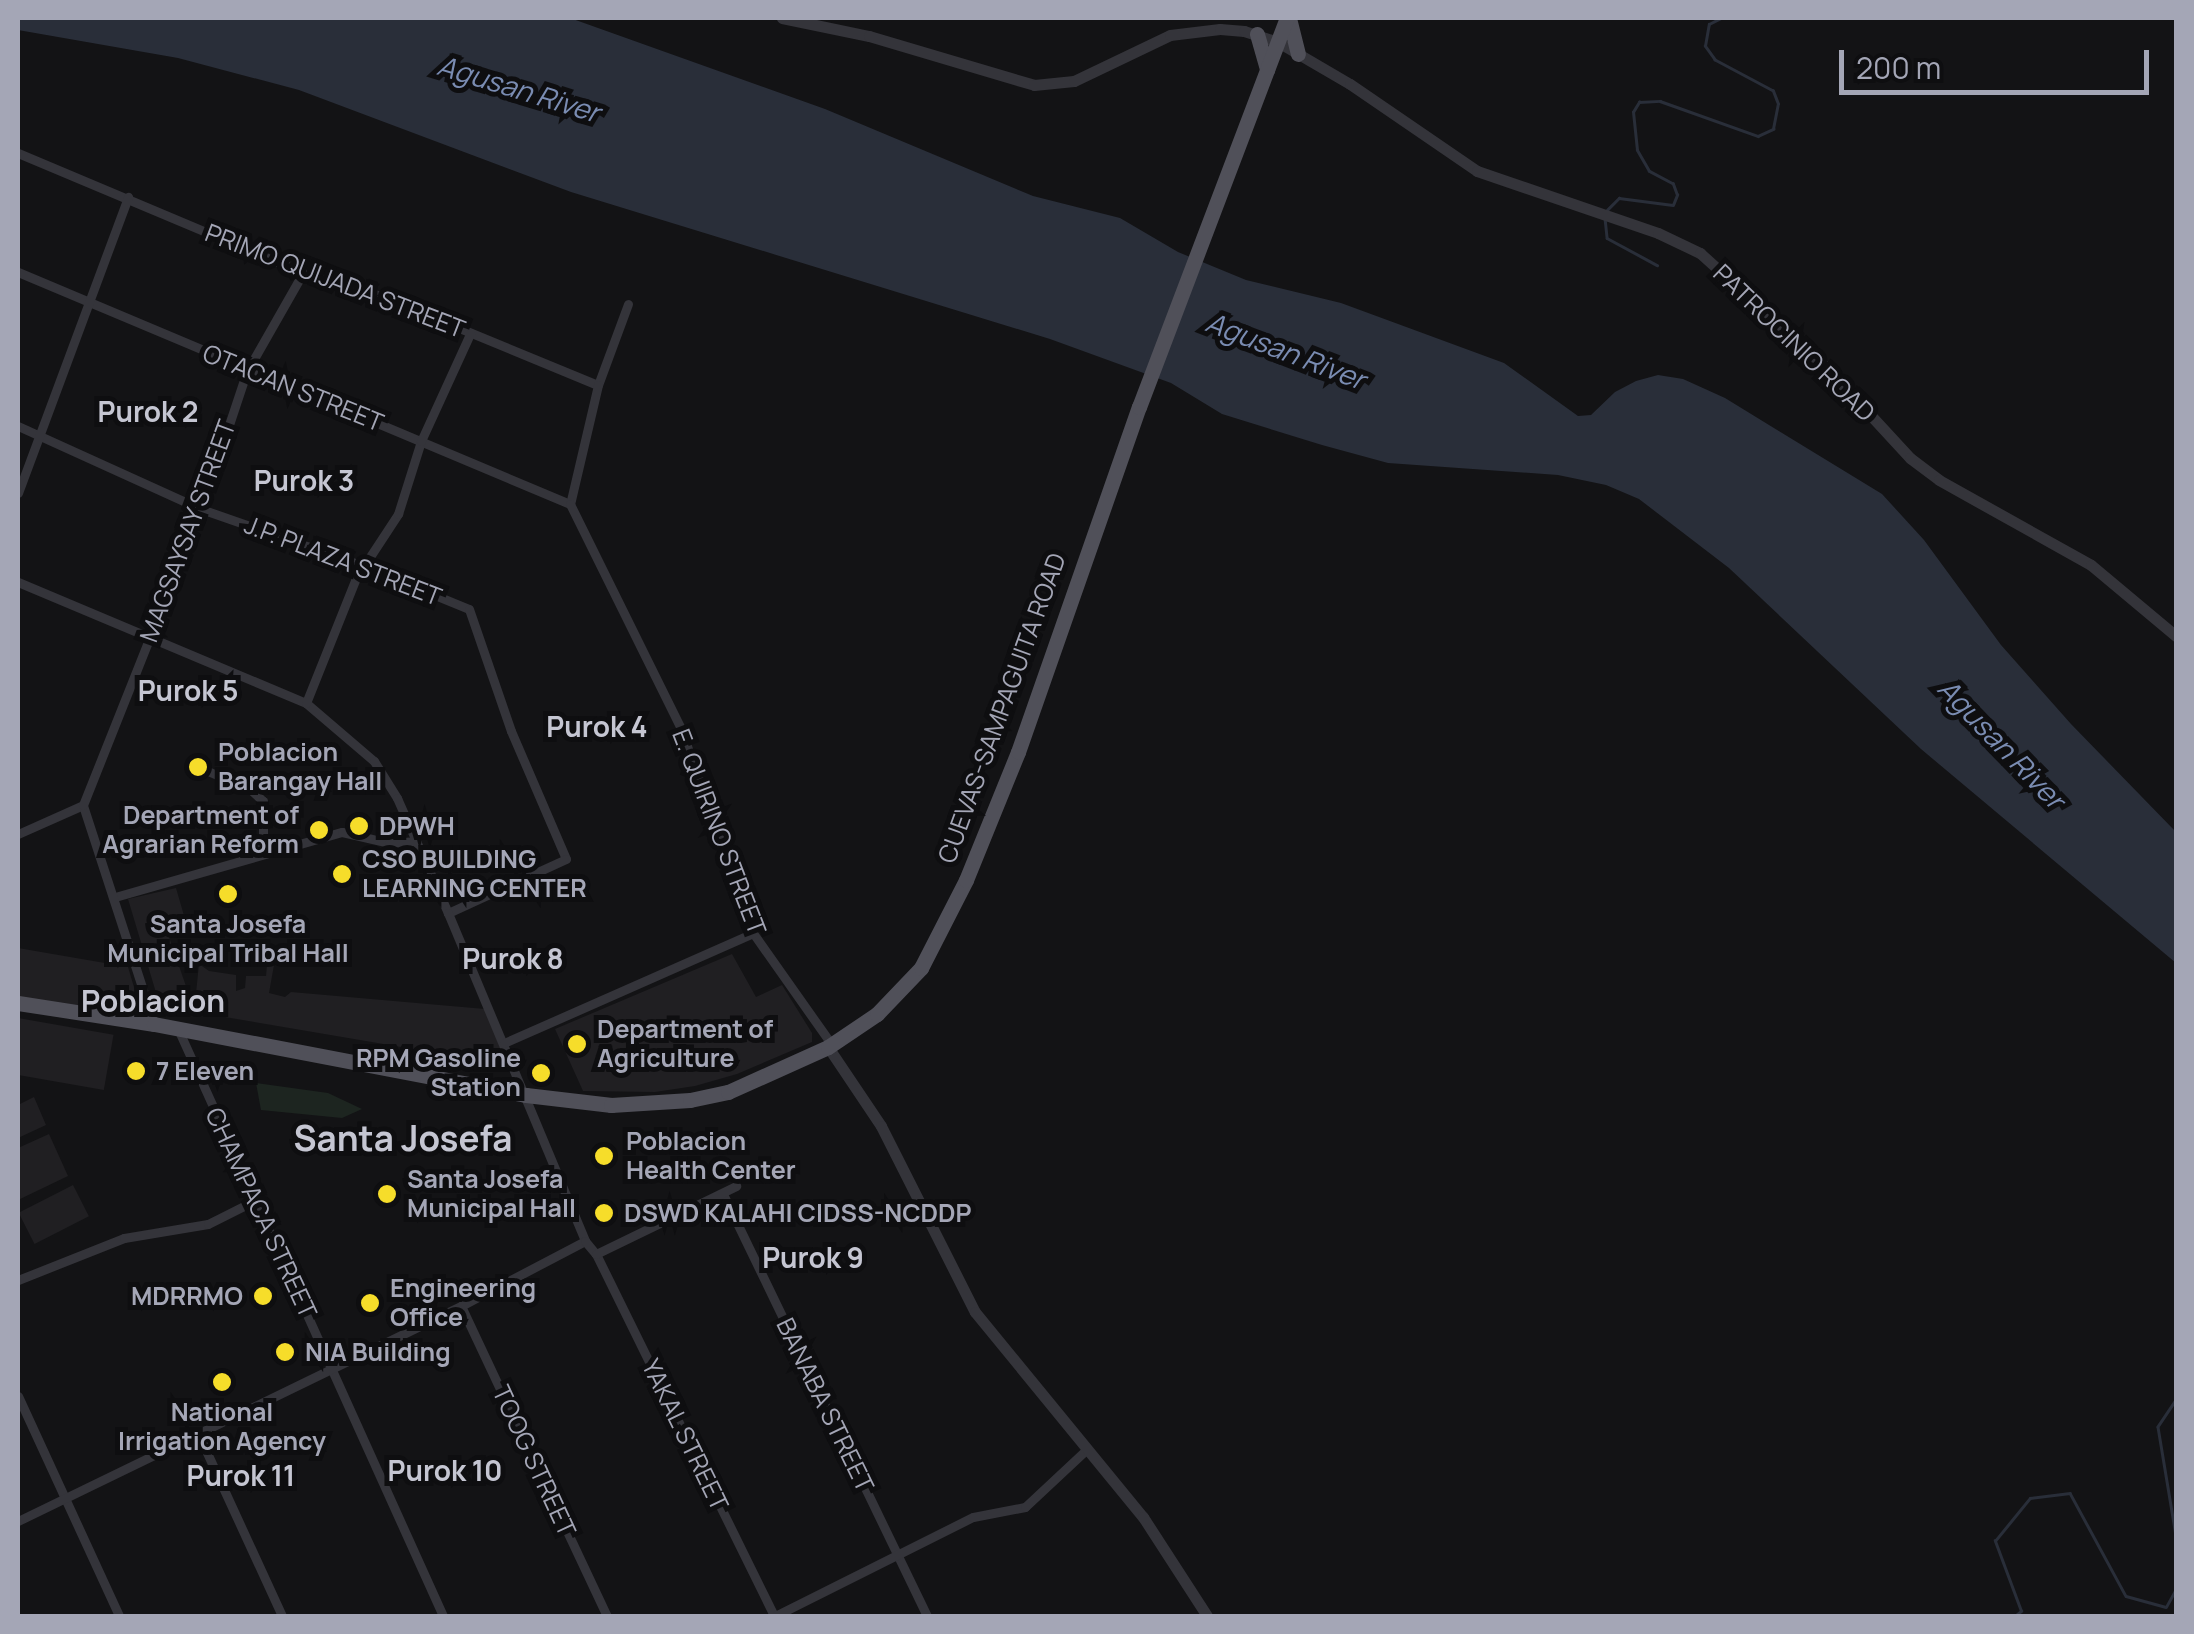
<!DOCTYPE html>
<html>
<head>
<meta charset="utf-8">
<style>
  body { margin:0 }
  #map { position:relative; width:2194px; height:1634px; overflow:hidden; background:#131315; font-family:Manrope,sans-serif }
  div>[style] { position:absolute }
  .built>* { inset:0; background:#201f22; transform-origin:0 0 }
  .green>* { inset:0; background:#1d2520 }
  .water>* { inset:0; background:#292e39 }
  .stream>* { height:2.5px; margin:-1.25px; padding:0 1.25px; transform-origin:1.25px; border-radius:1.25px; background:#292e39 }
  .minor>* { height:9px; margin:-4.5px; padding:0 4.5px; transform-origin:4.5px; border-radius:4.5px; background:#34343a }
  .tertiary>* { height:11px; margin:-5.5px; padding:0 5.5px; transform-origin:5.5px; border-radius:5.5px; background:#34343a }
  .primary>* { height:15px; margin:-7.5px; padding:0 7.5px; transform-origin:7.5px; border-radius:7.5px; background:#505059 }
  .dots>* { width:28px; height:28px; translate:-50% -50%; box-sizing:border-box; border:5px solid #0e0e10; border-radius:50% }
  span { translate:-50% -50%; white-space:nowrap; text-align:center; line-height:1.15; -webkit-text-stroke:10px #0e0e10; paint-order:stroke }
  .street-label { font-size:25px; color:#a4a6b6 }
  .poi-label { font-size:25px; color:#a4a6b6; font-weight:700 }
  .left { translate:0 -50%; text-align:left }
  .right { translate:-100% -50%; text-align:right }
  .water-label { font-size:28px; color:#7a8cb2; font-style:italic }
  .neighbourhood-label { font-size:28px; color:#c5c6d2; font-weight:700 }
  .quarter-label { font-size:30px; color:#c5c6d2; font-weight:700 }
  .district-label { font-size:35px; color:#c5c6d2; font-weight:700 }
  .frame { position:absolute; inset:0; border:20px solid #a4a6b6; pointer-events:none }
  .scale { position:absolute; left:1839px; top:50px; width:310px; height:45px; box-sizing:border-box; border:5px solid #a4a6b6; border-top:0; padding-left:12px; font-size:30px; line-height:35px; white-space:nowrap; color:#a4a6b6; -webkit-text-stroke:8px #0e0e10; paint-order:stroke }
</style>
</head>
<body>
<div id="map">
  <div class="built">
    <i style="clip-path:polygon(176px 888px,185px 919px,176px 922px,179px 933px,169px 937px,188px 992px,196px 993px,199px 964px,209px 971px,236px 975px,236px 991px,245px 988px,246px 976px,266px 976px,267px 965px,274px 965px,269px 993px,285px 997px,291px 992px,485px 1009px,507px 1065px,160px 1006px,128px 899px)"></i>
    <i style="clip-path:polygon(18px 948px,128px 967px,144px 1021px,18px 1000px)"></i>
    <i style="clip-path:polygon(732px 954px,756px 997px,782px 985px,812px 1033px,812px 1042px,737px 1074px,695px 1086px,655px 1092px,583px 1091px,555px 1029px)"></i>
    <i style="left:18px;top:1018px;width:97px;height:56px;rotate:10deg"></i>
    <i style="clip-path:polygon(34px 1097px,46px 1125px,18px 1138px,18px 1105px)"></i>
    <i style="clip-path:polygon(49px 1134px,68px 1176px,18px 1200px,18px 1148px)"></i>
    <i style="left:73px;top:1185px;width:35px;height:61px;rotate:63deg"></i>
  </div>
  <div class="green">
    <i style="clip-path:polygon(256px 1083px,328px 1093px,362px 1109px,342px 1118px,261px 1110px)"></i>
  </div>
  <div class="water">
    <i style="clip-path:polygon(18px 18px,570px 18px,825px 109px,1033px 196px,1120px 218px,1178px 252px,1246px 280px,1341px 303px,1504px 363px,1578px 416px,1591px 415px,1615px 392px,1636px 381px,1658px 375px,1683px 379px,1725px 398px,1882px 494px,1924px 540px,2001px 645px,2071px 724px,2176px 832px,2176px 963px,1921px 749px,1729px 568px,1639px 499px,1606px 485px,1558px 475px,1388px 463px,1322px 445px,1222px 414px,1171px 383px,1050px 339px,571px 192px,299px 90px,178px 58px,18px 30px)"></i>
  </div>
  <div class="stream">
    <i style="left:1743px;top:18px;width:56px"></i>
    <i style="left:1607px;top:210px;width:17px;rotate:-45deg"></i>
    <i style="left:1619px;top:198px;width:54px;rotate:7.4deg"></i>
    <i style="left:1673px;top:205px;width:11px;rotate:-68deg"></i>
    <i style="left:1677px;top:195px;width:12px;rotate:-110deg"></i>
    <i style="left:1673px;top:184px;width:27px;rotate:-152deg"></i>
    <i style="left:1649px;top:171px;width:24px;rotate:-120deg"></i>
    <i style="left:1637px;top:150px;width:38px;rotate:-96deg"></i>
    <i style="left:1633px;top:112px;width:12px;rotate:-59deg"></i>
    <i style="left:1639px;top:102px;width:21px;rotate:-3deg"></i>
    <i style="left:1660px;top:101px;width:104px;rotate:19.7deg"></i>
    <i style="left:1758px;top:136px;width:17px;rotate:-25deg"></i>
    <i style="left:1773px;top:129px;width:25px;rotate:-79deg"></i>
    <i style="left:1778px;top:104px;width:14px;rotate:-111deg"></i>
    <i style="left:1773px;top:91px;width:66px;rotate:-151.9deg"></i>
    <i style="left:1715px;top:60px;width:17px;rotate:-126deg"></i>
    <i style="left:1705px;top:46px;width:22px;rotate:-80deg"></i>
    <i style="left:1709px;top:24px;width:13px;rotate:-27deg"></i>
    <i style="left:1605px;top:218px;width:20px;rotate:84deg"></i>
    <i style="left:1607px;top:238px;width:57px;rotate:28.4deg"></i>
    <i style="left:2176px;top:1400px;width:32px;rotate:124deg"></i>
    <i style="left:2158px;top:1427px;width:110px;rotate:80.6deg"></i>
    <i style="left:2015px;top:1616px;width:8px;rotate:-40deg"></i>
    <i style="left:2021px;top:1611px;width:75px;rotate:-110.4deg"></i>
    <i style="left:1995px;top:1541px;width:55px;rotate:-50.9deg"></i>
    <i style="left:2030px;top:1498px;width:40px;rotate:-7.1deg"></i>
    <i style="left:2070px;top:1493px;width:117px;rotate:61.5deg"></i>
    <i style="left:2126px;top:1596px;width:41px;rotate:15.4deg"></i>
    <i style="left:2166px;top:1607px;width:21px;rotate:-61deg"></i>
  </div>
  <div class="minor">
    <i style="left:18px;top:153px;width:309px;rotate:22.8deg"></i>
    <i style="left:303px;top:273px;width:84px;rotate:16.5deg"></i>
    <i style="left:384px;top:297px;width:231px;rotate:22.4deg"></i>
    <i style="left:18px;top:272px;width:599px;rotate:22.8deg"></i>
    <i style="left:628px;top:304px;width:86px;rotate:110.3deg"></i>
    <i style="left:598px;top:385px;width:122px;rotate:103.2deg"></i>
    <i style="left:570px;top:504px;width:251px;rotate:63.7deg"></i>
    <i style="left:681px;top:729px;width:216px;rotate:70.6deg"></i>
    <i style="left:753px;top:933px;width:137px;rotate:54.8deg"></i>
    <i style="left:18px;top:426px;width:201px;rotate:24.4deg"></i>
    <i style="left:201px;top:509px;width:173px;rotate:19.3deg"></i>
    <i style="left:364px;top:566px;width:113px;rotate:22.3deg"></i>
    <i style="left:469px;top:609px;width:129px;rotate:71deg"></i>
    <i style="left:511px;top:731px;width:139px;rotate:66.7deg"></i>
    <i style="left:566px;top:859px;width:130px;rotate:155.4deg"></i>
    <i style="left:18px;top:493px;width:316px;rotate:-69.6deg"></i>
    <i style="left:18px;top:582px;width:312px;rotate:22.8deg"></i>
    <i style="left:306px;top:703px;width:89px;rotate:40.5deg"></i>
    <i style="left:374px;top:761px;width:44px;rotate:58.1deg"></i>
    <i style="left:397px;top:798px;width:126px;rotate:66.1deg"></i>
    <i style="left:448px;top:913px;width:355px;rotate:67.3deg"></i>
    <i style="left:306px;top:703px;width:135px;rotate:-68.2deg"></i>
    <i style="left:356px;top:578px;width:77px;rotate:-56.7deg"></i>
    <i style="left:398px;top:514px;width:77px;rotate:-72.5deg"></i>
    <i style="left:421px;top:441px;width:118px;rotate:-65.4deg"></i>
    <i style="left:210px;top:772px;width:45px;rotate:23.7deg"></i>
    <i style="left:251px;top:790px;width:16px;rotate:43deg"></i>
    <i style="left:263px;top:801px;width:35px;rotate:90deg"></i>
    <i style="left:263px;top:836px;width:24px;rotate:118deg"></i>
    <i style="left:18px;top:834px;width:71px;rotate:-24deg"></i>
    <i style="left:115px;top:897px;width:236px;rotate:-16deg"></i>
    <i style="left:342px;top:832px;width:48px;rotate:13.2deg"></i>
    <i style="left:389px;top:843px;width:28px;rotate:-4deg"></i>
    <i style="left:154px;top:1024px;width:230px;rotate:-108deg"></i>
    <i style="left:83px;top:805px;width:319px;rotate:-68.3deg"></i>
    <i style="left:201px;top:509px;width:145px;rotate:-71.6deg"></i>
    <i style="left:247px;top:371px;width:113px;rotate:-60.3deg"></i>
    <i style="left:178px;top:1029px;width:644px;rotate:65.7deg"></i>
    <i style="left:504px;top:1043px;width:272px;rotate:-23.8deg"></i>
    <i style="left:723px;top:1194px;width:469px;rotate:64.2deg"></i>
    <i style="left:596px;top:1254px;width:403px;rotate:63.8deg"></i>
    <i style="left:18px;top:1280px;width:114px;rotate:-21.6deg"></i>
    <i style="left:124px;top:1238px;width:85px;rotate:-9.5deg"></i>
    <i style="left:208px;top:1224px;width:49px;rotate:-26.6deg"></i>
    <i style="left:461px;top:1306px;width:343px;rotate:64.8deg"></i>
    <i style="left:18px;top:1396px;width:242px;rotate:65.3deg"></i>
    <i style="left:197px;top:1431px;width:204px;rotate:65.3deg"></i>
    <i style="left:18px;top:1521px;width:492px;rotate:-25.9deg"></i>
    <i style="left:461px;top:1306px;width:140px;rotate:-27.7deg"></i>
    <i style="left:585px;top:1241px;width:17px;rotate:50deg"></i>
    <i style="left:596px;top:1254px;width:156px;rotate:-25.9deg"></i>
    <i style="left:775px;top:1616px;width:221px;rotate:-26.6deg"></i>
    <i style="left:973px;top:1517px;width:53px;rotate:-10.9deg"></i>
    <i style="left:1025px;top:1507px;width:85px;rotate:-43.1deg"></i>
  </div>
  <div class="tertiary">
    <i style="left:782px;top:18px;width:89px;rotate:11.7deg"></i>
    <i style="left:869px;top:36px;width:172px;rotate:16.5deg"></i>
    <i style="left:1034px;top:85px;width:40px;rotate:-5.7deg"></i>
    <i style="left:1074px;top:81px;width:106px;rotate:-25.6deg"></i>
    <i style="left:1170px;top:35px;width:50px;rotate:-6.8deg"></i>
    <i style="left:1220px;top:29px;width:24px;rotate:5deg"></i>
    <i style="left:1244px;top:31px;width:36px;rotate:18deg"></i>
    <i style="left:1278px;top:42px;width:83px;rotate:30.3deg"></i>
    <i style="left:1350px;top:84px;width:154px;rotate:34.4deg"></i>
    <i style="left:1477px;top:171px;width:191px;rotate:18.9deg"></i>
    <i style="left:1658px;top:233px;width:47px;rotate:25.5deg"></i>
    <i style="left:1700px;top:253px;width:173px;rotate:42.2deg"></i>
    <i style="left:1828px;top:369px;width:121px;rotate:47.3deg"></i>
    <i style="left:1910px;top:458px;width:36px;rotate:37deg"></i>
    <i style="left:1939px;top:480px;width:174px;rotate:29.2deg"></i>
    <i style="left:2091px;top:565px;width:111px;rotate:39.9deg"></i>
    <i style="left:828px;top:1047px;width:95px;rotate:56.1deg"></i>
    <i style="left:881px;top:1126px;width:208px;rotate:63.2deg"></i>
    <i style="left:975px;top:1312px;width:265px;rotate:50.7deg"></i>
    <i style="left:1143px;top:1517px;width:118px;rotate:57.1deg"></i>
  </div>
  <div class="primary">
    <i style="left:1289px;top:18px;width:37px;rotate:76deg"></i>
    <i style="left:1257px;top:34px;width:37px;rotate:74deg"></i>
    <i style="left:18px;top:1003px;width:138px;rotate:8.8deg"></i>
    <i style="left:154px;top:1024px;width:379px;rotate:10.8deg"></i>
    <i style="left:526px;top:1095px;width:86px;rotate:6.7deg"></i>
    <i style="left:611px;top:1105px;width:79px;rotate:-3.6deg"></i>
    <i style="left:690px;top:1100px;width:39px;rotate:-12deg"></i>
    <i style="left:728px;top:1092px;width:110px;rotate:-24.2deg"></i>
    <i style="left:828px;top:1047px;width:59px;rotate:-34deg"></i>
    <i style="left:877px;top:1014px;width:64px;rotate:-46.3deg"></i>
    <i style="left:921px;top:968px;width:99px;rotate:-62.9deg"></i>
    <i style="left:966px;top:880px;width:138px;rotate:-67.9deg"></i>
    <i style="left:1018px;top:752px;width:366px;rotate:-70.7deg"></i>
    <i style="left:1139px;top:407px;width:416px;rotate:-69.2deg"></i>
  </div>
  <div class="dots">
    <i style="left:198px;top:767px;background:#f6dd2a"></i>
    <i style="left:359px;top:826px;background:#f6dd2a"></i>
    <i style="left:319px;top:830px;background:#f6dd2a"></i>
    <i style="left:342px;top:874px;background:#f6dd2a"></i>
    <i style="left:228px;top:894px;background:#f6dd2a"></i>
    <i style="left:577px;top:1044px;background:#f6dd2a"></i>
    <i style="left:136px;top:1071px;background:#f6dd2a"></i>
    <i style="left:541px;top:1073px;background:#f6dd2a"></i>
    <i style="left:604px;top:1156px;background:#f6dd2a"></i>
    <i style="left:387px;top:1194px;background:#f6dd2a"></i>
    <i style="left:604px;top:1213px;background:#f6dd2a"></i>
    <i style="left:263px;top:1296px;background:#f6dd2a"></i>
    <i style="left:370px;top:1303px;background:#f6dd2a"></i>
    <i style="left:285px;top:1352px;background:#f6dd2a"></i>
    <i style="left:222px;top:1382px;background:#f6dd2a"></i>
  </div>
  <div class="street-label">
    <span style="left:335px;top:281px;rotate:21deg">PRIMO QUIJADA STREET</span>
    <span style="left:1794px;top:343px;rotate:44deg">PATROCINIO ROAD</span>
    <span style="left:293px;top:388px;rotate:22deg">OTACAN STREET</span>
    <span style="left:188px;top:531px;rotate:-70deg">MAGSAYSAY STREET</span>
    <span style="left:343px;top:561px;rotate:21deg">J.P. PLAZA STREET</span>
    <span style="left:1002px;top:708px;rotate:-70deg">CUEVAS-SAMPAGUITA ROAD</span>
    <span style="left:719px;top:832px;rotate:69deg">E. QUIRINO STREET</span>
    <span style="left:261px;top:1213px;rotate:65deg">CHAMPACA STREET</span>
    <span style="left:825px;top:1405px;rotate:64deg">BANABA STREET</span>
    <span style="left:685px;top:1435px;rotate:64deg">YAKAL STREET</span>
    <span style="left:534px;top:1461px;rotate:65deg">TOOG STREET</span>
  </div>
  <div class="poi-label">
    <span class="left" style="left:218px;top:767px">Poblacion<br>Barangay Hall</span>
    <span class="right" style="left:299px;top:830px">Department of<br>Agrarian Reform</span>
    <span class="left" style="left:379px;top:826px">DPWH</span>
    <span class="left" style="left:362px;top:874px">CSO BUILDING<br>LEARNING CENTER</span>
    <span style="left:228px;top:939px">Santa Josefa<br>Municipal Tribal Hall</span>
    <span class="left" style="left:597px;top:1044px">Department of<br>Agriculture</span>
    <span class="right" style="left:521px;top:1073px">RPM Gasoline<br>Station</span>
    <span class="left" style="left:156px;top:1071px">7 Eleven</span>
    <span class="left" style="left:626px;top:1156px">Poblacion<br>Health Center</span>
    <span class="left" style="left:407px;top:1194px">Santa Josefa<br>Municipal Hall</span>
    <span class="left" style="left:624px;top:1213px">DSWD KALAHI CIDSS-NCDDP</span>
    <span class="left" style="left:390px;top:1303px">Engineering<br>Office</span>
    <span class="right" style="left:243px;top:1296px">MDRRMO</span>
    <span class="left" style="left:305px;top:1352px">NIA Building</span>
    <span style="left:222px;top:1427px">National<br>Irrigation Agency</span>
  </div>
  <div class="water-label">
    <span style="left:519px;top:88px;rotate:17deg">Agusan River</span>
    <span style="left:1286px;top:350px;rotate:21deg">Agusan River</span>
    <span style="left:2002px;top:743px;rotate:46deg">Agusan River</span>
  </div>
  <div class="neighbourhood-label">
    <span style="left:148px;top:411px">Purok 2</span>
    <span style="left:304px;top:480px">Purok 3</span>
    <span style="left:188px;top:690px">Purok 5</span>
    <span style="left:597px;top:726px">Purok 4</span>
    <span style="left:513px;top:958px">Purok 8</span>
    <span style="left:813px;top:1257px">Purok 9</span>
    <span style="left:445px;top:1470px">Purok 10</span>
    <span style="left:241px;top:1475px">Purok 11</span>
  </div>
  <div class="quarter-label">
    <span style="left:153px;top:1001px">Poblacion</span>
  </div>
  <div class="district-label">
    <span style="left:403px;top:1138px">Santa Josefa</span>
  </div>
  <div class="frame"></div>
  <div class="scale">200 m</div>
</div>
</body>
</html>
